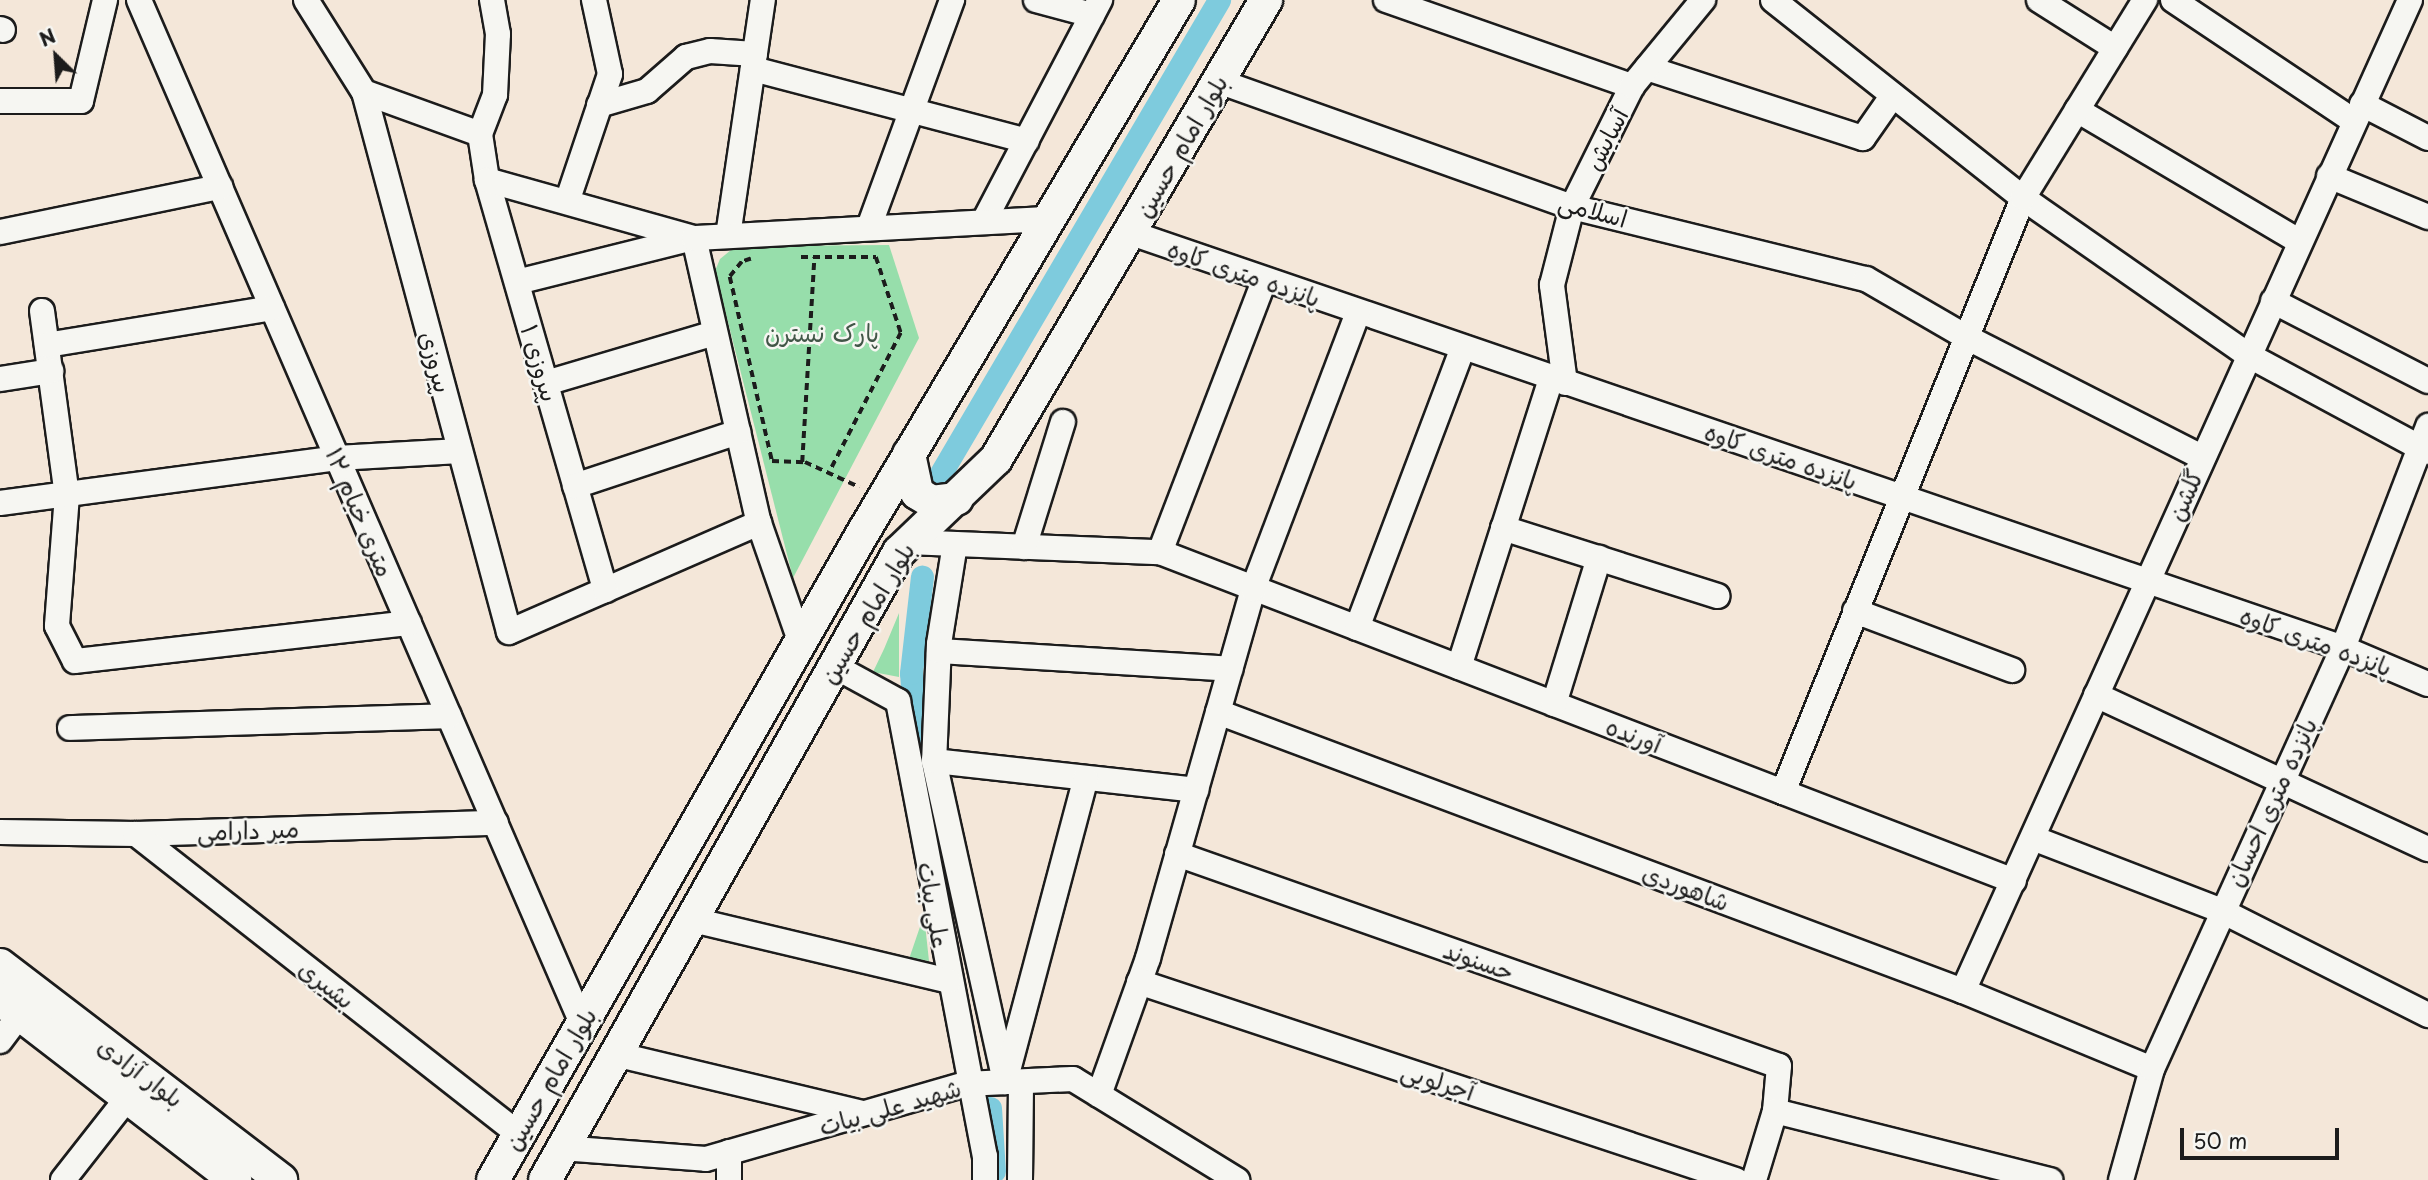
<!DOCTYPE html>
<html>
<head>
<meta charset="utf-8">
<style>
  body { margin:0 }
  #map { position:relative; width:2428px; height:1180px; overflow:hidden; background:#f4e7d9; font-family:"Playpen Sans","Playpen Sans Arabic",sans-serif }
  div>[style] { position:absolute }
  .green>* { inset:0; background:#97deab }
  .canal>* { height:23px; margin:-11.5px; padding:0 11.5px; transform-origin:11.5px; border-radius:11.5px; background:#7ecbdd }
  .path>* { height:3.5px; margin-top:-1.75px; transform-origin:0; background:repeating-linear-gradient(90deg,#1c1c1c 0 7px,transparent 0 12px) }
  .roads { filter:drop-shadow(2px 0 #1c1c1c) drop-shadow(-2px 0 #1c1c1c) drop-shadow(0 2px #1c1c1c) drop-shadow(0 -2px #1c1c1c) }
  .minor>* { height:24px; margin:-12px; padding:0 12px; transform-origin:12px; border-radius:12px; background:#f6f6f2 }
  .major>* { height:32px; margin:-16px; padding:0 16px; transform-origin:16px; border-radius:16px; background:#f6f6f2 }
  span { translate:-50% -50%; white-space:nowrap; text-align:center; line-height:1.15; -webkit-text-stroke:5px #f6f6f2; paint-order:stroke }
  .street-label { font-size:24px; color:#1c1c1c }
  .park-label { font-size:24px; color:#415647 }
  .north { position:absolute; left:21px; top:21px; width:70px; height:70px; -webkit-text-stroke:5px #f6f6f2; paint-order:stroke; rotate:335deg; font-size:19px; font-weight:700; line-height:28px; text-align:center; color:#1c1c1c }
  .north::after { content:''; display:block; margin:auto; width:24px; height:32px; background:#1c1c1c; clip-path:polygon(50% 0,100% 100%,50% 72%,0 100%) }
  .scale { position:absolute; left:2180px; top:1128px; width:159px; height:32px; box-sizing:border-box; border:4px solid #1c1c1c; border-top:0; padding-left:9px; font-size:21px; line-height:24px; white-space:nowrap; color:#1c1c1c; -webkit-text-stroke:5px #f6f6f2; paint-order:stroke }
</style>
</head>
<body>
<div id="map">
  <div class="green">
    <i style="clip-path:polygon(889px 245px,919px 338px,793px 578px,715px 271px,720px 259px,731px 250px,757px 246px)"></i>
    <i style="clip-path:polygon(899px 613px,899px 677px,873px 672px,884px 649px)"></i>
    <i style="clip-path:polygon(924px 915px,929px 961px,930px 961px,909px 959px)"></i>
  </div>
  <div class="canal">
    <i style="left:941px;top:473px;width:549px;rotate:-59.56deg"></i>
    <i style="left:917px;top:758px;width:85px;rotate:-94deg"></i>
    <i style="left:911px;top:673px;width:97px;rotate:-83.5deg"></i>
    <i style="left:990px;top:1108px;width:63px;rotate:86.4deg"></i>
  </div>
  <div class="path">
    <i style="left:801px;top:257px;width:75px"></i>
    <i style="left:876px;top:257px;width:80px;rotate:71.8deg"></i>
    <i style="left:901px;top:333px;width:155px;rotate:117.2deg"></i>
    <i style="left:751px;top:259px;width:9px;rotate:162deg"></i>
    <i style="left:742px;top:262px;width:19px;rotate:129deg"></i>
    <i style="left:730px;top:277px;width:189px;rotate:77.1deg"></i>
    <i style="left:772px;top:461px;width:33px;rotate:2deg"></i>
    <i style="left:805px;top:462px;width:60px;rotate:24.8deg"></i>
    <i style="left:802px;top:462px;width:205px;rotate:-86.6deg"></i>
  </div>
  <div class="roads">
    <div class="minor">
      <i style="left:139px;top:0;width:1115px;rotate:66.59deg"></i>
      <i style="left:306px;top:0;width:109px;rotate:57.8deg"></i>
      <i style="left:364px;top:92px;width:123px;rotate:19.9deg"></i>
      <i style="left:1036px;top:0;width:58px;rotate:15deg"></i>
      <i style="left:1386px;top:0;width:261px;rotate:19.3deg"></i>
      <i style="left:1773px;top:0;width:319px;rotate:38.4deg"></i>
      <i style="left:2023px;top:198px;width:274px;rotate:34.9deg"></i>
      <i style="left:2248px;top:355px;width:204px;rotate:28.3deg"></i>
      <i style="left:2039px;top:0;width:90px;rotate:32.3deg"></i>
      <i style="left:2173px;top:0;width:218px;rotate:33.8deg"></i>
      <i style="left:0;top:29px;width:3px;rotate:18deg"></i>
      <i style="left:1647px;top:68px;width:227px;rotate:18deg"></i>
      <i style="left:1863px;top:138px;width:52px;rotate:-55.1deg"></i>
      <i style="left:753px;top:69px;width:283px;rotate:14.7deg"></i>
      <i style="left:1218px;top:81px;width:376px;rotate:19.6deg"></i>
      <i style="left:1572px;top:207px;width:303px;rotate:13.8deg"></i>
      <i style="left:1866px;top:279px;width:116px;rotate:30.1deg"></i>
      <i style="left:1966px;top:337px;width:265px;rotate:27deg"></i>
      <i style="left:364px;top:92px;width:559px;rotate:74.97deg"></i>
      <i style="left:509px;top:632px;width:273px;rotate:-23.6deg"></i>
      <i style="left:0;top:101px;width:81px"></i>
      <i style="left:81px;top:101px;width:104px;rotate:-76.6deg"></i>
      <i style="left:2362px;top:104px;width:74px;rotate:27.3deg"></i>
      <i style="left:599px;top:105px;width:50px;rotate:-16.3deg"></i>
      <i style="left:647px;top:91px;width:52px;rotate:-41.1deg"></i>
      <i style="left:686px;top:57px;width:25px;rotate:-14deg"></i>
      <i style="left:710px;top:51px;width:45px;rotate:3.8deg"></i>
      <i style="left:2077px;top:110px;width:259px;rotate:30.6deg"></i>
      <i style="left:480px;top:134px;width:47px;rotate:81.3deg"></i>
      <i style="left:487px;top:180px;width:427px;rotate:73.9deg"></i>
      <i style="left:480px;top:134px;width:42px;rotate:-69deg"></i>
      <i style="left:495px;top:95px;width:61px;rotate:-87.2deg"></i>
      <i style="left:498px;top:34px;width:35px;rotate:-100deg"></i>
      <i style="left:2329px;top:176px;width:107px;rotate:22.5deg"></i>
      <i style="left:487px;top:180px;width:214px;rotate:15.7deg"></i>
      <i style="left:567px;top:202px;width:135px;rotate:-71.4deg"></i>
      <i style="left:610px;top:74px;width:76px;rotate:-102.2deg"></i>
      <i style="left:984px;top:221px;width:250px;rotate:-62.3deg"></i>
      <i style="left:869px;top:227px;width:242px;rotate:-69.9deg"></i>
      <i style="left:0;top:232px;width:225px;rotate:-11.6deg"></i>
      <i style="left:1131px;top:233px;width:1281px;rotate:18.9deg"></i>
      <i style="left:2343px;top:648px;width:92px;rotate:23deg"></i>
      <i style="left:728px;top:236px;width:239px;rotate:-81.6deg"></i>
      <i style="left:694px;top:238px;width:292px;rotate:77.2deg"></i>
      <i style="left:759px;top:523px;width:125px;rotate:70.8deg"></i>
      <i style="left:517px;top:282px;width:182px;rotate:-14deg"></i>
      <i style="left:694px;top:238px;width:354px;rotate:-3.1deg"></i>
      <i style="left:2273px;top:301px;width:174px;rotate:27.3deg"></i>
      <i style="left:42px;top:311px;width:186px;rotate:82.3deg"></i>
      <i style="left:67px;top:495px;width:131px;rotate:94.4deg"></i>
      <i style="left:57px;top:626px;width:39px;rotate:63deg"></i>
      <i style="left:75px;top:661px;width:336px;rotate:-6.5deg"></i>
      <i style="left:47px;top:345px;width:228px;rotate:-9.3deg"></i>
      <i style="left:0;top:379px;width:52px;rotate:-8.9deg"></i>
      <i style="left:546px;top:383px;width:176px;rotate:-16.5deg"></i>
      <i style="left:1565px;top:383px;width:99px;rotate:-97.6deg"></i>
      <i style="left:1552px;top:285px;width:81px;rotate:-75.6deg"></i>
      <i style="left:1572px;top:207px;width:135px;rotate:-63.6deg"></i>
      <i style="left:1632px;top:86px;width:112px;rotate:-50.5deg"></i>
      <i style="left:575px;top:486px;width:172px;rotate:-18.3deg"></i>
      <i style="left:0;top:503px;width:340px;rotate:-7.6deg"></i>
      <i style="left:337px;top:458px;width:123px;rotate:-3.3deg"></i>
      <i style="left:1503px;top:528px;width:225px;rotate:17.6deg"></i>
      <i style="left:907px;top:542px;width:253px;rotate:2.3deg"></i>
      <i style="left:1160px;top:552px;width:915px;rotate:21.07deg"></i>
      <i style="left:955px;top:544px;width:101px;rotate:99.1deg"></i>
      <i style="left:939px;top:644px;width:117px;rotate:92.4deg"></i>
      <i style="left:934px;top:761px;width:329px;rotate:77.5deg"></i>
      <i style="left:1024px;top:547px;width:131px;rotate:-72.7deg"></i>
      <i style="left:1160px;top:552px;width:290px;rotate:-69deg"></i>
      <i style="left:1855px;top:611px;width:168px;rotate:20.6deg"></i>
      <i style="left:1357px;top:628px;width:299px;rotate:-69.3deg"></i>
      <i style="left:939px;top:651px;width:292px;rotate:3.5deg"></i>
      <i style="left:834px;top:666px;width:73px;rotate:28.7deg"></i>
      <i style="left:898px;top:701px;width:463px;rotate:79.2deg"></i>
      <i style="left:985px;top:1156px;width:24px;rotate:90deg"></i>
      <i style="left:1459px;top:667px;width:303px;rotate:-72.3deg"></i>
      <i style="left:2096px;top:695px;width:366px;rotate:24.9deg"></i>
      <i style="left:1554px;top:704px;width:153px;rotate:-72.9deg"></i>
      <i style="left:1218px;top:712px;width:796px;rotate:20.53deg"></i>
      <i style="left:1963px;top:991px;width:204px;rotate:22.4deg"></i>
      <i style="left:70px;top:728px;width:379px;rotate:-1.8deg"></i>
      <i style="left:934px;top:761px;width:264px;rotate:6.3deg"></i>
      <i style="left:1783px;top:792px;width:641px;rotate:-68deg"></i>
      <i style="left:2023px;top:198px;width:233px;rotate:-58.4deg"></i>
      <i style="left:0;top:832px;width:136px;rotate:0.8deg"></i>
      <i style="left:136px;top:834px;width:360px;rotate:-1.8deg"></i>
      <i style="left:136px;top:834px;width:486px;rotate:38.1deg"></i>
      <i style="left:2033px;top:838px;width:203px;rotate:21.1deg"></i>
      <i style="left:2222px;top:911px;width:231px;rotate:26.8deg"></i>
      <i style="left:1177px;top:854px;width:638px;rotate:19.4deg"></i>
      <i style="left:1779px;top:1066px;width:45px;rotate:95.1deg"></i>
      <i style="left:1775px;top:1111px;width:72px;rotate:106.9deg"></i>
      <i style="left:689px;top:919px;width:267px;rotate:13.4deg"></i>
      <i style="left:1139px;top:982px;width:629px;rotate:18.35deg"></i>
      <i style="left:1963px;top:991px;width:1087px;rotate:-65.72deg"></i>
      <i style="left:0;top:1041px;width:34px;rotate:-53deg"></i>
      <i style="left:615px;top:1054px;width:254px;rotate:13.4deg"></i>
      <i style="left:1006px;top:1078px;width:310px;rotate:-75.1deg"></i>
      <i style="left:1099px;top:1095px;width:145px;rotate:-70.3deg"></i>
      <i style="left:1148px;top:958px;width:384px;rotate:-74.1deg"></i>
      <i style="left:1253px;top:589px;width:296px;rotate:-69.2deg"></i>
      <i style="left:1775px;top:1111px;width:284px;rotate:14.1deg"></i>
      <i style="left:561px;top:1148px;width:145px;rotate:4.3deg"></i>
      <i style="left:706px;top:1159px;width:270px;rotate:-16.1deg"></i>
      <i style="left:965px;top:1084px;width:108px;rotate:-2.7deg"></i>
      <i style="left:1073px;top:1079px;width:193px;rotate:31.6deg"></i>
      <i style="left:63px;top:1180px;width:105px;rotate:-51.9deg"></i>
      <i style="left:729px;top:1180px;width:28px;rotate:-90deg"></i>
      <i style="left:1020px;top:1180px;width:98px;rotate:-89.4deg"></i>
      <i style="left:2121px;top:1180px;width:115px;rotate:-74.4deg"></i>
      <i style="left:2152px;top:1069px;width:462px;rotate:-65.6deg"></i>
      <i style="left:2343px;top:648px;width:238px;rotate:-69deg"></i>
    </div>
    <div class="major">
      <i style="left:909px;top:454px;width:40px;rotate:78deg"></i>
      <i style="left:917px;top:493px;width:17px;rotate:31deg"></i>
      <i style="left:932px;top:502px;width:25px;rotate:-7deg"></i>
      <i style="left:0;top:965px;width:354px;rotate:37.4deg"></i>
      <i style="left:0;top:999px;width:297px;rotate:37.6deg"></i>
      <i style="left:493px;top:1180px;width:748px;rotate:-60.25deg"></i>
      <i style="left:864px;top:531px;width:617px;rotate:-59.32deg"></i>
      <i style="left:545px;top:1180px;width:721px;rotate:-60.59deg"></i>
      <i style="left:899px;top:552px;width:134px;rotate:-43.8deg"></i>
      <i style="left:996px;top:459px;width:533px;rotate:-59.53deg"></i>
    </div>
  </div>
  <div class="street-label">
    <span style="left:1606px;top:139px;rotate:-63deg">آسایش</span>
    <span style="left:1181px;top:146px;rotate:-60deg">بلوار امام حسین</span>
    <span style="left:1593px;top:210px;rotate:15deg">اسلامی</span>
    <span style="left:1244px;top:273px;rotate:19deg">پانزده متری کاوه</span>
    <span style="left:436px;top:362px;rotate:75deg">پیروزی</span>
    <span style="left:540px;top:363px;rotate:74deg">پیروزی ۱</span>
    <span style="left:1781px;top:456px;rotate:19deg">پانزده متری کاوه</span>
    <span style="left:2185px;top:495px;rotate:-66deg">گلشن</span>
    <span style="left:360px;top:512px;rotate:67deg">۱۲ متری خیام</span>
    <span style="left:867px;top:613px;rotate:-59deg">بلوار امام حسین</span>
    <span style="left:2316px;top:641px;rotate:20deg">پانزده متری کاوه</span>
    <span style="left:1634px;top:735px;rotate:21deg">آورنده</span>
    <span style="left:2271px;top:802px;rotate:-65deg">پانزده متری احسان</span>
    <span style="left:248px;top:830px;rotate:-2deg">میر دارامی</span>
    <span style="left:1686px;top:887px;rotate:21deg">شاهوردی</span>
    <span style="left:934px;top:905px;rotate:80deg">علی بیات</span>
    <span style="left:1478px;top:960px;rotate:19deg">حسنوند</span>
    <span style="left:327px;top:984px;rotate:38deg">بشیری</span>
    <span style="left:141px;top:1072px;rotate:37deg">بلوار آزادی</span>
    <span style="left:550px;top:1079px;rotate:-60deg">بلوار امام حسین</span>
    <span style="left:1438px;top:1081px;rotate:18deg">آجرلویی</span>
    <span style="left:890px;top:1107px;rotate:-16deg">شهید علی بیات</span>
  </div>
  <div class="park-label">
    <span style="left:822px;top:333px">پارک نسترن</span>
  </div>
  <div class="north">N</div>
  <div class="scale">50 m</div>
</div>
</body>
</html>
